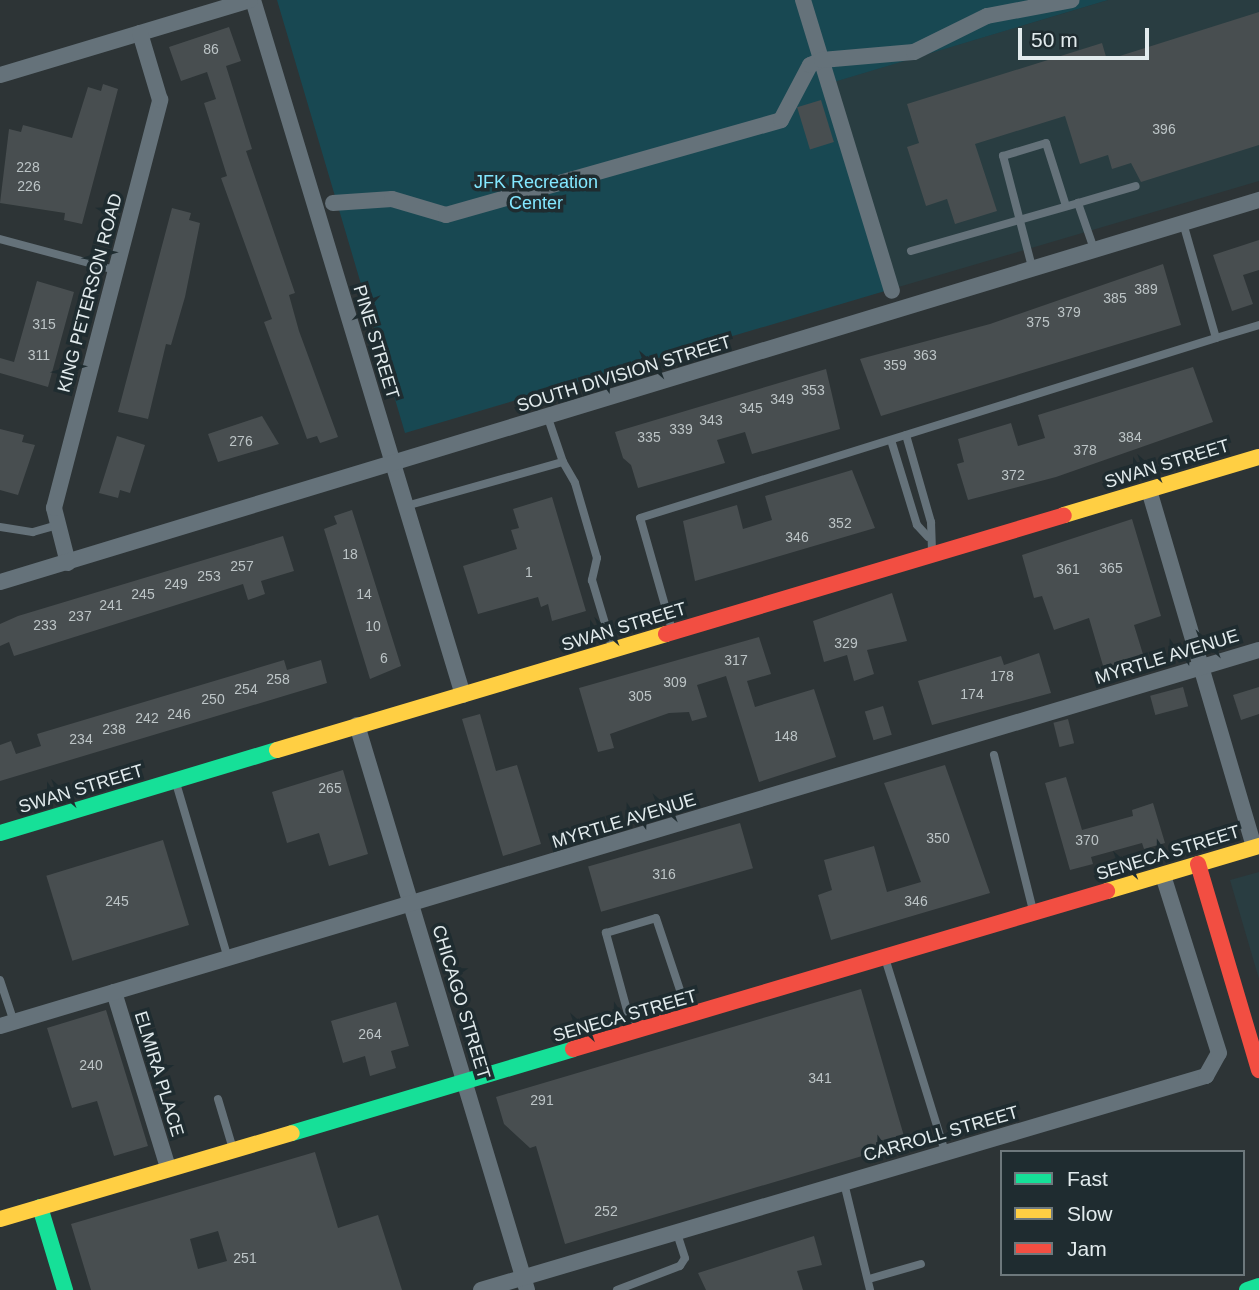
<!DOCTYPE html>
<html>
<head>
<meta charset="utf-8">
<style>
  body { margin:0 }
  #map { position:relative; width:1259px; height:1290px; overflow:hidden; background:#2d3436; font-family:Arial,sans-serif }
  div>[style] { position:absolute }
  .built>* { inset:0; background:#293d41 }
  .green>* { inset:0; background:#184852 }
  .building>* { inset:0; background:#484e50; transform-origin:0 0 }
  .lane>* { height:8px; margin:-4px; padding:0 4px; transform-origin:4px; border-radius:4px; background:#65727a }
  .street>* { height:16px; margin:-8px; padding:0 8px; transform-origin:8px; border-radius:8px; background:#65727a }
  .fast>* { height:16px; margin:-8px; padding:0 8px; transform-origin:8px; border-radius:8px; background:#16e098 }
  .slow>* { height:16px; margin:-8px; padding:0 8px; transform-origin:8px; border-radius:8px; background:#ffcf43 }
  .jam>* { height:16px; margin:-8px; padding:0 8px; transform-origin:8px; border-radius:8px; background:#f24e42 }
  span { translate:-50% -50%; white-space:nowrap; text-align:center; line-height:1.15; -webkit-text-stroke:7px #1f2c30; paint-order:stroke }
  .number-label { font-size:14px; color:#bcc4c6 }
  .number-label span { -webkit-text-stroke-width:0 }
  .park-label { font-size:18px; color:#83e7ff }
  .street-label { font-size:18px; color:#e2ebed }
  .legend { position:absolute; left:1000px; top:1150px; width:245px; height:126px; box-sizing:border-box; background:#1f2c30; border:2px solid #6d787c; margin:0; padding:9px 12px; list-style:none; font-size:21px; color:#e2ebed }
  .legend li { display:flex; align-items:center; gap:14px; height:35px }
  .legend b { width:35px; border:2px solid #6d787c }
  .scale { position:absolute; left:1018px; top:28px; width:131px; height:32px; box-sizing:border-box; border:4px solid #e2ebed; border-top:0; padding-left:9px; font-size:21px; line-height:24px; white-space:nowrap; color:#e2ebed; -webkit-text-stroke:5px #1f2c30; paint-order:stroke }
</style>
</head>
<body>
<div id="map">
  <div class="built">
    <i style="clip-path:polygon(1108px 0,1259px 0,1259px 181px,885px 291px,823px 85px)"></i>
    <i style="clip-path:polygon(1259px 872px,1259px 979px,1230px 880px)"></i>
  </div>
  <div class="green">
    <i style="clip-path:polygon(277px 0,1108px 0,824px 85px,885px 291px,405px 433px)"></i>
  </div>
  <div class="building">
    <i style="clip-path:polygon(1259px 12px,1259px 145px,1141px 182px,1131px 163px,1112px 169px,1108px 155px,1080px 164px,1065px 116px,975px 144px,997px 211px,955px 224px,947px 199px,926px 206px,907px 147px,919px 143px,907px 104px,1102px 43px,1107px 60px)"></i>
    <i style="clip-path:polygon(229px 27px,241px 61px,226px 66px,252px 149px,246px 151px,295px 293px,289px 295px,299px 331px,338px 437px,320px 443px,317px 436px,307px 439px,264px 322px,272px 319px,221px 178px,227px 176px,204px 103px,216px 99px,207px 72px,181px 81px,169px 47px)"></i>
    <i style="clip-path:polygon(103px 84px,118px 89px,82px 224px,64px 220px,65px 213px,0 203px,9px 129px,21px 132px,23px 125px,72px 138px,88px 87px,101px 91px)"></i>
    <i style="left:821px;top:100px;width:44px;height:25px;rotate:73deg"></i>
    <i style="clip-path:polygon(172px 208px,191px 213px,189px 220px,200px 223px,185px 297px,171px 345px,166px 344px,148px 419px,118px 412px)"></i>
    <i style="clip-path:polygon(1259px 240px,1259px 270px,1243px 275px,1253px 304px,1232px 311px,1213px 255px)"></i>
    <i style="clip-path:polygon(1163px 264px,1181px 325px,881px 416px,860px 359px,990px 324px)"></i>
    <i style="clip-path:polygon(37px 281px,74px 292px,48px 387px,0 373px,0 358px,14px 362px)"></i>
    <i style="clip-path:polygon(1193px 367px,1213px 422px,1056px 477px,968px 500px,957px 464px,964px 462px,958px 439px,1011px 423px,1018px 446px,1045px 438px,1038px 415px)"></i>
    <i style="clip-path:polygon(826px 369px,840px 429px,752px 454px,745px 432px,717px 440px,725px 463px,638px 488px,631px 465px,623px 458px,615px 432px)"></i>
    <i style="clip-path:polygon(262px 416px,279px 444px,218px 462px,208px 434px)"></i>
    <i style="clip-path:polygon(0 429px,24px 435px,22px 442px,35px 445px,18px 495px,0 490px)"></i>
    <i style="clip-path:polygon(117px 436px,145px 445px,130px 493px,120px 490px,118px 498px,99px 493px)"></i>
    <i style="clip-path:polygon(852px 470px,875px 528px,695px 581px,683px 521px,737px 505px,743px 529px,772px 520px,765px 496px)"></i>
    <i style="clip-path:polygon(552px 497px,586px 611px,552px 621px,548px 604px,541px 607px,538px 597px,478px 614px,463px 566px,517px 549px,511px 530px,519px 528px,513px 509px)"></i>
    <i style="clip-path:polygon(352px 510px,401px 666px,370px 679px,324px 529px,337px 524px,334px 516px)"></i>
    <i style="clip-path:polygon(1132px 519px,1161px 616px,1134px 625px,1146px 664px,1106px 676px,1089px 618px,1054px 630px,1042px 596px,1034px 598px,1022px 555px)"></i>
    <i style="clip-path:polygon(283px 536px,294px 571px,261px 581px,265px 594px,248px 600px,243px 584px,14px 656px,9px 642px,0 646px,0 624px,18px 616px)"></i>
    <i style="clip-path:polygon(892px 593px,907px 641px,867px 650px,874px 674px,854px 681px,847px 655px,824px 662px,813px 621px)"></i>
    <i style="clip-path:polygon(759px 637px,771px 674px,747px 681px,755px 707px,814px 689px,836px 757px,759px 782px,726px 676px,697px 685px,707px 717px,692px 721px,689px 712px,669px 713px,610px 734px,614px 748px,598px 752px,579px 688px)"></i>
    <i style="clip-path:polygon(1039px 653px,1051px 693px,932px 725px,918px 681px,1001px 656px,1004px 665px)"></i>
    <i style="clip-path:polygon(284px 660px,287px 670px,321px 660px,327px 683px,0 781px,0 745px,11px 741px,16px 754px,41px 746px,37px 734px)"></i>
    <i style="left:1183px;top:687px;width:20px;height:34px;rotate:75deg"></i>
    <i style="clip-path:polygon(1259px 687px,1259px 714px,1241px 720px,1233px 695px)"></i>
    <i style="left:883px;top:706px;width:30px;height:19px;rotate:73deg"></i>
    <i style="clip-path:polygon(480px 714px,496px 771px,517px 765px,541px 844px,503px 856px,462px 719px)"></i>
    <i style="left:1068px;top:719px;width:25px;height:15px;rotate:76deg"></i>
    <i style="clip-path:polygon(945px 765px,990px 893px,831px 940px,818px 895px,832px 890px,824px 860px,874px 846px,887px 892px,921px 882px,884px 783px)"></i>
    <i style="clip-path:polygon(343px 770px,368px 854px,329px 866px,319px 833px,287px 843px,272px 792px)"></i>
    <i style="clip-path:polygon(1066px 777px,1082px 830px,1133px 816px,1132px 810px,1153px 803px,1165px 843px,1144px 849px,1142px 843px,1091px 857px,1093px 864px,1070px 870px,1045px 783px)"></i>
    <i style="left:740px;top:823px;width:47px;height:158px;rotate:74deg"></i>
    <i style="left:163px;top:840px;width:89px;height:122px;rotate:73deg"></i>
    <i style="clip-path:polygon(861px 989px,906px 1143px,565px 1244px,536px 1146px,530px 1148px,504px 1124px,496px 1097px)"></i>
    <i style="clip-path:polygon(396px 1002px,409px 1046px,391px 1051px,396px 1068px,370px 1076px,365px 1056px,343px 1063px,331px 1021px)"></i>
    <i style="clip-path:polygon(106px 1010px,148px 1146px,114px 1156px,97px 1101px,72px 1108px,47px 1028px)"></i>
    <i style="clip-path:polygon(evenodd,315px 1152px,338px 1228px,378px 1215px,402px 1290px,91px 1290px,71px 1224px,315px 1152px,218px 1231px,227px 1261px,198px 1269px,190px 1239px,218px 1231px)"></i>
    <i style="clip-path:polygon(814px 1236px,822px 1265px,797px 1271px,803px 1290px,706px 1290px,698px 1273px)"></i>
  </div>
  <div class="lane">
    <i style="left:0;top:239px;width:119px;rotate:15.1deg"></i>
    <i style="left:1094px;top:249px;width:49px;rotate:-109.2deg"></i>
    <i style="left:1078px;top:203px;width:60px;rotate:-16.3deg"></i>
    <i style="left:911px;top:251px;width:174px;rotate:-16deg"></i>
    <i style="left:1032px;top:267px;width:115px;rotate:-104.6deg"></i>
    <i style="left:1003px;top:156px;width:45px;rotate:-16.8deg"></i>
    <i style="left:1046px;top:143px;width:66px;rotate:72.4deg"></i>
    <i style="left:1216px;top:338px;width:45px;rotate:-16.8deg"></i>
    <i style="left:548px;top:418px;width:46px;rotate:71.2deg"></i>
    <i style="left:906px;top:435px;width:91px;rotate:74deg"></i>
    <i style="left:931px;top:522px;width:30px;rotate:88deg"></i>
    <i style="left:891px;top:440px;width:89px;rotate:73deg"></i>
    <i style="left:917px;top:525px;width:16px;rotate:47deg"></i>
    <i style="left:406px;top:506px;width:163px;rotate:-15.7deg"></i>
    <i style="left:563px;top:462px;width:24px;rotate:60deg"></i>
    <i style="left:575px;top:483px;width:78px;rotate:73.7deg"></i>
    <i style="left:597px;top:558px;width:23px;rotate:103deg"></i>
    <i style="left:592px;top:580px;width:73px;rotate:73.3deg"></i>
    <i style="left:0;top:527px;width:33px;rotate:9deg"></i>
    <i style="left:33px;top:532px;width:26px;rotate:-16deg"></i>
    <i style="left:672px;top:630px;width:116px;rotate:-105.9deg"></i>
    <i style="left:640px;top:518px;width:603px;rotate:-17.35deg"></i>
    <i style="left:1216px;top:338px;width:120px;rotate:-106deg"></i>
    <i style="left:994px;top:755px;width:160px;rotate:75.9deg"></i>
    <i style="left:176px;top:783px;width:183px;rotate:73.5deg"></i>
    <i style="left:885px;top:958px;width:203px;rotate:72.8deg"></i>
    <i style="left:0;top:980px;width:44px;rotate:71.6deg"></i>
    <i style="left:633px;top:1032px;width:103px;rotate:-105.3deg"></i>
    <i style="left:606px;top:933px;width:52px;rotate:-16.7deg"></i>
    <i style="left:656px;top:918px;width:101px;rotate:71.6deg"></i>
    <i style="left:218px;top:1099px;width:52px;rotate:73.3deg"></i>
    <i style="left:844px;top:1183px;width:110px;rotate:76.3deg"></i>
    <i style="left:869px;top:1279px;width:54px;rotate:-16.1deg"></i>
    <i style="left:617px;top:1290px;width:67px;rotate:-20.9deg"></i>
    <i style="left:680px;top:1266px;width:9px;rotate:-58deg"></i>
    <i style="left:685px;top:1258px;width:26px;rotate:-108deg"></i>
  </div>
  <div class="street">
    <i style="left:253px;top:0;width:726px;rotate:73.19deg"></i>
    <i style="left:803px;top:0;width:304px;rotate:73deg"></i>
    <i style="left:0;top:75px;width:261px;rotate:-16.7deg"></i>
    <i style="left:333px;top:203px;width:59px;rotate:-3.9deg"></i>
    <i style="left:392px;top:199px;width:56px;rotate:16.5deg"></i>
    <i style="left:446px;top:215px;width:348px;rotate:-15.8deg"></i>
    <i style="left:781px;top:120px;width:62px;rotate:-62.2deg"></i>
    <i style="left:810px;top:65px;width:13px;rotate:-23deg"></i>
    <i style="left:822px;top:60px;width:92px;rotate:-5deg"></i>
    <i style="left:914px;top:52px;width:81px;rotate:-26.3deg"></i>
    <i style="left:987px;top:16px;width:86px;rotate:-10.7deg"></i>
    <i style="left:1149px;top:490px;width:372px;rotate:73.6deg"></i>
    <i style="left:68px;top:563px;width:57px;rotate:-104.3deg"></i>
    <i style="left:54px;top:508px;width:422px;rotate:-75.4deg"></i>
    <i style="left:160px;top:100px;width:70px;rotate:-106.6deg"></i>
    <i style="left:0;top:582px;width:1316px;rotate:-16.88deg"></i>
    <i style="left:357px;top:725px;width:590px;rotate:73.25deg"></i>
    <i style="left:114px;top:992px;width:184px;rotate:72.9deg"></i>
    <i style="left:0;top:1026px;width:1314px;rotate:-16.63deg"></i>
    <i style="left:481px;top:1290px;width:756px;rotate:-16.45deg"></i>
    <i style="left:1206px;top:1076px;width:26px;rotate:-61deg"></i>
    <i style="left:1219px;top:1053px;width:187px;rotate:-107.5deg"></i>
  </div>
  <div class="fast">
    <i style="left:0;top:833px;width:289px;rotate:-16.7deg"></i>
    <i style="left:292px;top:1133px;width:293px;rotate:-16.6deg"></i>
    <i style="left:40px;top:1207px;width:87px;rotate:73.2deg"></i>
    <i style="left:1247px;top:1290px;width:13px;rotate:-18deg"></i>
  </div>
  <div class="slow">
    <i style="left:1064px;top:515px;width:203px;rotate:-16.6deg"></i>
    <i style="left:277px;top:750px;width:406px;rotate:-16.6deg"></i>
    <i style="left:1107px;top:891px;width:159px;rotate:-16.5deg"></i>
    <i style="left:0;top:1219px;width:304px;rotate:-16.4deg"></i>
  </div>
  <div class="jam">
    <i style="left:666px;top:634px;width:415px;rotate:-16.6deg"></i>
    <i style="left:1198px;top:864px;width:215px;rotate:73.5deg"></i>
    <i style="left:573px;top:1049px;width:557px;rotate:-16.48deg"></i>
  </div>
  <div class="number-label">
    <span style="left:211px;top:49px">86</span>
    <span style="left:1164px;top:129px">396</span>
    <span style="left:28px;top:167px">228</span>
    <span style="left:29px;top:186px">226</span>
    <span style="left:1146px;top:289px">389</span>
    <span style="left:1115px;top:298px">385</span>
    <span style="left:1069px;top:312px">379</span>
    <span style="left:1038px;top:322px">375</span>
    <span style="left:44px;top:324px">315</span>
    <span style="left:39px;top:355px">311</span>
    <span style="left:925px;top:355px">363</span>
    <span style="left:895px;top:365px">359</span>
    <span style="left:813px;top:390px">353</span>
    <span style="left:782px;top:399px">349</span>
    <span style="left:751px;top:408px">345</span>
    <span style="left:711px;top:420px">343</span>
    <span style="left:681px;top:429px">339</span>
    <span style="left:649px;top:437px">335</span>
    <span style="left:1130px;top:437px">384</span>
    <span style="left:241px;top:441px">276</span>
    <span style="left:1085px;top:450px">378</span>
    <span style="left:1013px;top:475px">372</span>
    <span style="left:840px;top:523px">352</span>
    <span style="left:797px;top:537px">346</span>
    <span style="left:350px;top:554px">18</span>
    <span style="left:242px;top:566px">257</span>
    <span style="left:1111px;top:568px">365</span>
    <span style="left:1068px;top:569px">361</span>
    <span style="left:529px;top:572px">1</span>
    <span style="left:209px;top:576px">253</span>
    <span style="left:176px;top:584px">249</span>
    <span style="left:143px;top:594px">245</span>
    <span style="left:364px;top:594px">14</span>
    <span style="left:111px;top:605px">241</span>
    <span style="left:80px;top:616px">237</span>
    <span style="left:45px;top:625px">233</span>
    <span style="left:373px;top:626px">10</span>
    <span style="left:846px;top:643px">329</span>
    <span style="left:384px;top:658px">6</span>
    <span style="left:736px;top:660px">317</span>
    <span style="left:1002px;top:676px">178</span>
    <span style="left:278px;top:679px">258</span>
    <span style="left:675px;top:682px">309</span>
    <span style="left:246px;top:689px">254</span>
    <span style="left:972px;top:694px">174</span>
    <span style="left:640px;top:696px">305</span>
    <span style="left:213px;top:699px">250</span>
    <span style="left:179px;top:714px">246</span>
    <span style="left:147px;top:718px">242</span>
    <span style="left:114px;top:729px">238</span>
    <span style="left:786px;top:736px">148</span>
    <span style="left:81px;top:739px">234</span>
    <span style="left:330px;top:788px">265</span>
    <span style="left:938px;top:838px">350</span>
    <span style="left:1087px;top:840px">370</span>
    <span style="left:664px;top:874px">316</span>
    <span style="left:117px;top:901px">245</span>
    <span style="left:916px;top:901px">346</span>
    <span style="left:370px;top:1034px">264</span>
    <span style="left:91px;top:1065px">240</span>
    <span style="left:820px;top:1078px">341</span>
    <span style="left:542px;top:1100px">291</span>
    <span style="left:606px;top:1211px">252</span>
    <span style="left:245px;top:1258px">251</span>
  </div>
  <div class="park-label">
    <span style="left:536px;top:193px">JFK Recreation<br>Center</span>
  </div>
  <div class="street-label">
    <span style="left:90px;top:293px;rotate:-75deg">KING PETERSON ROAD</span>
    <span style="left:376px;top:342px;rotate:73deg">PINE STREET</span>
    <span style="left:624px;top:374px;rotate:-17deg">SOUTH DIVISION STREET</span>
    <span style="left:1167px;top:464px;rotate:-17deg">SWAN STREET</span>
    <span style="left:624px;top:627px;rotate:-17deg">SWAN STREET</span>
    <span style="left:1167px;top:657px;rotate:-17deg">MYRTLE AVENUE</span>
    <span style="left:81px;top:789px;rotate:-17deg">SWAN STREET</span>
    <span style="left:624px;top:821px;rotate:-17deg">MYRTLE AVENUE</span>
    <span style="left:1168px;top:853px;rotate:-17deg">SENECA STREET</span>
    <span style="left:461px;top:1002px;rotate:73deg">CHICAGO STREET</span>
    <span style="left:625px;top:1016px;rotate:-16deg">SENECA STREET</span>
    <span style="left:159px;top:1074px;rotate:73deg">ELMIRA PLACE</span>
    <span style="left:941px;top:1134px;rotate:-16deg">CARROLL STREET</span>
  </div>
  <ul class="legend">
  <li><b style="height:9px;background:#16e098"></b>Fast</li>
  <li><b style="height:9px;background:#ffcf43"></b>Slow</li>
  <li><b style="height:9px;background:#f24e42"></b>Jam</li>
  </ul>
  <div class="scale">50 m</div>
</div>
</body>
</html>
